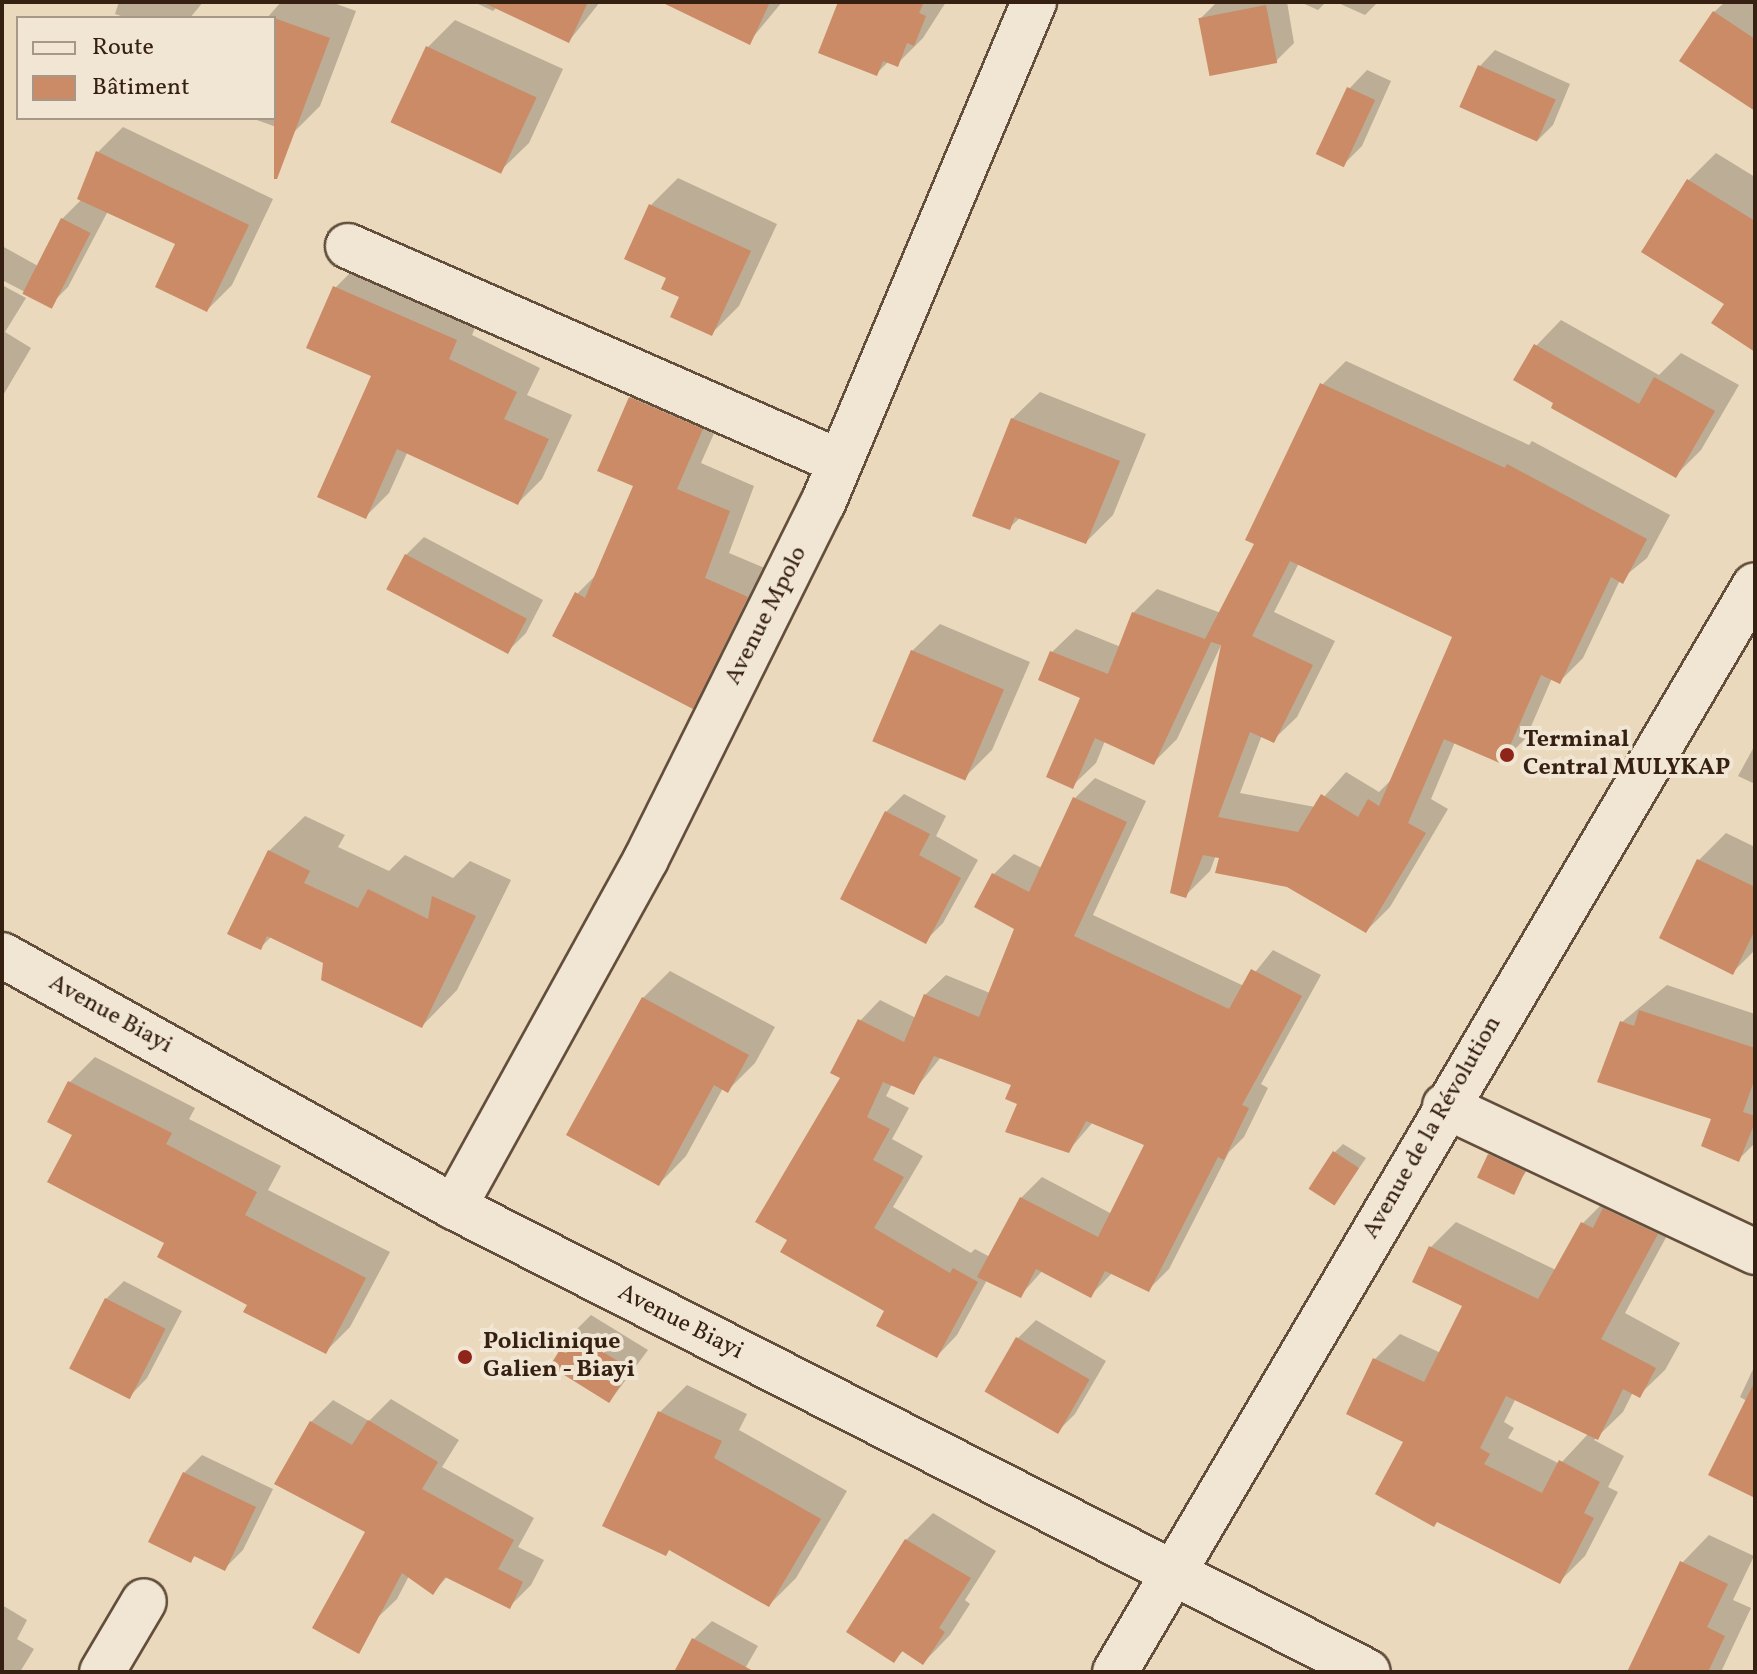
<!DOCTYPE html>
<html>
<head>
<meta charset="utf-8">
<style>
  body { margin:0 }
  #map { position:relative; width:1757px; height:1674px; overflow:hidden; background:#ead9bc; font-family:Vollkorn,serif }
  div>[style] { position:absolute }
  .shadow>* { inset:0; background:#0003 }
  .building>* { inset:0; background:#cb8b66; transform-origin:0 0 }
  .roads { filter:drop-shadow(2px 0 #634e3c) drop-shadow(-2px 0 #634e3c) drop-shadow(0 2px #634e3c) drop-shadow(0 -2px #634e3c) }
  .minor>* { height:44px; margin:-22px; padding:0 22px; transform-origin:22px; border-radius:22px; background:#f1e6d3 }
  .tertiary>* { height:44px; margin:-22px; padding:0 22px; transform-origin:22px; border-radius:22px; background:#f1e6d3 }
  .dots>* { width:22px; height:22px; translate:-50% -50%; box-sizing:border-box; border:4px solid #f1e6d3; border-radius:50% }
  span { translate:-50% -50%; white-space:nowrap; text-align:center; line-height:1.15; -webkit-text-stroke:8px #f1e6d3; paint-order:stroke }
  .street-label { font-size:24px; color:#362012 }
  .poi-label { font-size:24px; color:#362012; font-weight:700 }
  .left { translate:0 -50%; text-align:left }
  .frame { position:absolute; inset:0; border:4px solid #362012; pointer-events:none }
  .legend { position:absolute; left:16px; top:16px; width:260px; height:104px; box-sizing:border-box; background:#f1e6d3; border:2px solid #a69786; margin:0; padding:10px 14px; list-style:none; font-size:24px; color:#362012 }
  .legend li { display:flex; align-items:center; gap:16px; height:40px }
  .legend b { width:40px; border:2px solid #a69786 }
</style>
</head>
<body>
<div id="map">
  <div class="shadow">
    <i style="clip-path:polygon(119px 2px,203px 2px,190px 18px,127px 18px,115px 14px)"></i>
    <i style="clip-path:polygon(281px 2px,331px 2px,356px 11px,320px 106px,293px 133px,251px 118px,274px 118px,274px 18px,267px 18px)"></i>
    <i style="clip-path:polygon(474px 2px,600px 2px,569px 41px,497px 7px,493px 11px)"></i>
    <i style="clip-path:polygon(675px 2px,782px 2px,749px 42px)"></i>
    <i style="clip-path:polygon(840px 2px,946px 2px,923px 38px,897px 64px,889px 61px,877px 73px)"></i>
    <i style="clip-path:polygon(1217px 2px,1287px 2px,1294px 43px,1276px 61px,1200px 19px)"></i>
    <i style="clip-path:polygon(1300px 2px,1326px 2px,1318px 10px)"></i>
    <i style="clip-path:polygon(1336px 2px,1378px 2px,1365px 15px)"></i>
    <i style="clip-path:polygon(1725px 2px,1755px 2px,1755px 109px,1714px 12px)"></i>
    <i style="clip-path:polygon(455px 20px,563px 69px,529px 143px,501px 170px,428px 47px)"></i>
    <i style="clip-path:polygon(1495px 50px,1570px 84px,1553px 125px,1538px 140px,1462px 106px,1480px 66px)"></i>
    <i style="clip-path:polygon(1367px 70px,1391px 81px,1362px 146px,1344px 164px,1349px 89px)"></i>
    <i style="clip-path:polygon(123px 127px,273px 199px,232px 285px,207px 310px,178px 243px,108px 211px,68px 287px,50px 305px,2px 280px,2px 246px,38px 266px,62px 219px,82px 199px,98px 152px)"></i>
    <i style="clip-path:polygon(1716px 153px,1755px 177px,1755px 338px,1727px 303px,1644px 251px,1689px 180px)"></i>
    <i style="clip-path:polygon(678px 178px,777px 224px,739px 306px,712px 333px,669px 277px,650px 206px)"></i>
    <i style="clip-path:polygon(359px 264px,480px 316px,472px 335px,540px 368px,527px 395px,572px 415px,542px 479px,518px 503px,408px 451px,389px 493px,365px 517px,374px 375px,335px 288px)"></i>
    <i style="clip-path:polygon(2px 285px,26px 298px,5px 332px,31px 348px,2px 397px)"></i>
    <i style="clip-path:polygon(1561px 320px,1659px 375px,1681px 353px,1739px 385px,1701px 450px,1675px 476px,1556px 402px,1536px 346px)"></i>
    <i style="clip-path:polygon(evenodd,1346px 361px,1529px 445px,1532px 441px,1670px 515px,1647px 558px,1620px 580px,1583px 658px,1559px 682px,1552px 678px,1526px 738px,1502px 762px,1455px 742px,1431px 799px,1448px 809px,1390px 907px,1366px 931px,1288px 885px,1221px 856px,1216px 855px,1210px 871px,1186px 895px,1222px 643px,1177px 739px,1153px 763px,1105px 741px,1096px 763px,1072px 786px,1082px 697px,1052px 652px,1076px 629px,1121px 647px,1133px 613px,1157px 589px,1221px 613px,1256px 543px,1322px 385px,1346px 361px,1299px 563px,1455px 636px,1394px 777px,1379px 792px,1346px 772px,1315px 807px,1240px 793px,1262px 735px,1273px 740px,1297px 717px,1335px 641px,1274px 612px,1299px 563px)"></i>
    <i style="clip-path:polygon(656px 372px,727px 404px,701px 463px,754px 486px,729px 553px,772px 571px,718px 681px,692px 706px,577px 594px,598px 573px,635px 485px,630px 398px)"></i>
    <i style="clip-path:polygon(1040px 392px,1146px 434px,1113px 515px,1086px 542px,1021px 517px,1009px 528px,1012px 419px)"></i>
    <i style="clip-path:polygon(424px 537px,543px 600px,526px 633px,508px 651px,406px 555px)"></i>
    <i style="clip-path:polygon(940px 624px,1030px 662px,992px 750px,965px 777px,912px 651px)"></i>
    <i style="clip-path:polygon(1755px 745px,1755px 784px,1738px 776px)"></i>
    <i style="clip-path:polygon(evenodd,1095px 778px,1146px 801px,1093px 915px,1244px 986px,1273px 950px,1321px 975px,1261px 1084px,1268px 1088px,1244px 1137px,1229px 1152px,1169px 1269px,1148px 1290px,1113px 1272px,1091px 1295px,1043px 1270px,1020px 1296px,987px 1280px,957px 1335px,937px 1356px,887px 1310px,843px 1077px,860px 1021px,880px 1000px,916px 1018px,925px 995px,946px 975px,990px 993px,1016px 928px,994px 874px,1014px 854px,1042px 868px,1075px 798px,1095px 778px,941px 1057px,1014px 1084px,1069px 1150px,1093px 1122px,1147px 1144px,1112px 1214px,1042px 1177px,1021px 1198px,990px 1257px,975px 1249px,971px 1253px,893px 1207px,923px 1156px,892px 1139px,909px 1108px,886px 1096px,892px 1084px,913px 1092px,941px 1057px)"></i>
    <i style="clip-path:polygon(904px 794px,946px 816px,936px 836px,978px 860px,943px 923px,925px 941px,886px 812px)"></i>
    <i style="clip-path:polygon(305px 816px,345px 835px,338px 847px,389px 871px,405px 855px,453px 878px,470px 861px,511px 880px,457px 990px,422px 1026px,326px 962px,272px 936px,260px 948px,269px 851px)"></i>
    <i style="clip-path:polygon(1726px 833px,1755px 847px,1755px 950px,1733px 972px,1699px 860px)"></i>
    <i style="clip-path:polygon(670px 971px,775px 1027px,755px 1063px,728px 1090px,723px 1088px,686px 1156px,659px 1184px,643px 998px)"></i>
    <i style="clip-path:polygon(1667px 985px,1755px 1014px,1755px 1143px,1739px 1159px,1714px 1118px,1622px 1022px)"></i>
    <i style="clip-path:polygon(95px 1057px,195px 1108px,189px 1119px,281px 1166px,268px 1190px,390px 1252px,350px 1327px,325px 1352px,167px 1242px,74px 1134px,70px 1082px)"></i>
    <i style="clip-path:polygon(1343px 1144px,1366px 1158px,1335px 1203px,1335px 1152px)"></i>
    <i style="clip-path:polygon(1498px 1146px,1532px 1163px,1511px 1194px,1489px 1155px)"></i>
    <i style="clip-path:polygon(evenodd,1608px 1198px,1682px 1208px,1625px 1313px,1680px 1343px,1665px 1370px,1639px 1395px,1633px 1392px,1623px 1412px,1594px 1440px,1624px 1456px,1608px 1487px,1618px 1492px,1585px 1556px,1560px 1581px,1406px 1441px,1375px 1359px,1400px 1334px,1441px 1353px,1465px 1306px,1431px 1247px,1456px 1222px,1556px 1270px,1583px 1223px,1608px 1198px,1516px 1398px,1589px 1433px,1560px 1464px,1508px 1438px,1514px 1428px,1504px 1422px,1516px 1398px)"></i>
    <i style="clip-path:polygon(124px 1281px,182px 1311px,147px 1378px,129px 1397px,106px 1299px)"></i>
    <i style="clip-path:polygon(591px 1315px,648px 1350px,610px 1401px,573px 1333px)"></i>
    <i style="clip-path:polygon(1036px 1320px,1106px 1361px,1075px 1414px,1057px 1432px,987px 1390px,1018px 1338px)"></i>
    <i style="clip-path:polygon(1755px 1365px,1755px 1496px,1747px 1401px,1740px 1397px)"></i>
    <i style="clip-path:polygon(687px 1385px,747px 1414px,739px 1430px,847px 1491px,796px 1578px,769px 1605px,670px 1549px,665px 1554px,660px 1412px)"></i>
    <i style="clip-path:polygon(391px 1399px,459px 1440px,442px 1467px,534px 1518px,518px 1547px,544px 1560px,531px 1585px,510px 1606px,448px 1576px,433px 1592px,409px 1576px,397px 1599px,375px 1620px,368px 1531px,311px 1422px,333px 1400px,369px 1421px)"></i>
    <i style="clip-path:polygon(202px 1455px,273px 1489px,243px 1550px,225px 1568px,196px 1555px,190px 1561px,184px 1473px)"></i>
    <i style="clip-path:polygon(933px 1513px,996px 1551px,965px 1600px,970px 1604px,950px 1635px,923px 1663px,904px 1650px,894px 1660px,906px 1540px)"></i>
    <i style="clip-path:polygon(1709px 1535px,1754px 1556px,1733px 1600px,1751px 1608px,1721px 1672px,1630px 1672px,1682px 1563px)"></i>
    <i style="clip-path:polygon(2px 1605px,27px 1620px,17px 1639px,34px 1649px,20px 1672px,2px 1672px)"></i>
    <i style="clip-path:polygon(712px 1621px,758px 1646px,743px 1672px,676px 1672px,694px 1639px)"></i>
  </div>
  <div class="building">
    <i style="clip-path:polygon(482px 2px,588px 2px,569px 43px)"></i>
    <i style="clip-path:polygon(661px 2px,770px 2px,750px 45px)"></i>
    <i style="clip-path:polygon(838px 2px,924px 2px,919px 13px,926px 16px,914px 46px,907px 43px,898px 67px,883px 61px,877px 76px,818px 53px)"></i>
    <i style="left:1266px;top:5px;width:59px;height:69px;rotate:79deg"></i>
    <i style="clip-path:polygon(1713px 11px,1755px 39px,1755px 111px,1679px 61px)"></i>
    <i style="clip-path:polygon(274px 18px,330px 38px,277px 179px,274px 179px)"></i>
    <i style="left:426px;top:46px;width:122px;height:84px;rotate:25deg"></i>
    <i style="left:1478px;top:65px;width:85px;height:46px;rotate:24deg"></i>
    <i style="left:1347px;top:87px;width:31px;height:74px;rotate:25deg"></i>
    <i style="clip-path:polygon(96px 151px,249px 225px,207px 312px,155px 287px,175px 244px,77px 199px)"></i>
    <i style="clip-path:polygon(1687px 179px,1755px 221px,1755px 352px,1711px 323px,1724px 304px,1641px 252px)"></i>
    <i style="clip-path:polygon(649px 204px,751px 251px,712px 336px,670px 317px,679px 297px,661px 289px,666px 278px,624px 259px)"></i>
    <i style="left:61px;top:218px;width:33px;height:85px;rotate:27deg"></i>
    <i style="clip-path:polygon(333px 286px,457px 340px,449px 359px,517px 392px,504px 419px,549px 439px,518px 505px,397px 449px,366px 519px,317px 497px,371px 376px,306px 348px)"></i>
    <i style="clip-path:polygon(1534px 344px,1639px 404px,1654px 377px,1715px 411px,1676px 478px,1551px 408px,1553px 403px,1513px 380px)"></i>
    <i style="clip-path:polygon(evenodd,1320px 383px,1505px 468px,1507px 464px,1647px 539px,1623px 584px,1611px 577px,1560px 684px,1541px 675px,1502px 764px,1444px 739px,1408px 823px,1426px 833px,1366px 933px,1287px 887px,1215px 873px,1219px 858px,1203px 855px,1186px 898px,1170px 893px,1221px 645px,1211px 642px,1154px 765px,1095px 738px,1073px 789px,1046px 777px,1080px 698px,1038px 680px,1050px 651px,1108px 674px,1132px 612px,1205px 639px,1254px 544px,1245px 540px,1320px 383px,1290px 561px,1452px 637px,1379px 806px,1368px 799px,1358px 817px,1321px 794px,1298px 832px,1218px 817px,1250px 732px,1274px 743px,1313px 665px,1252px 636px,1290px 561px)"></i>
    <i style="clip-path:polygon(629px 397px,703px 429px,677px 489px,730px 511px,705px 578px,748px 597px,693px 709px,552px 636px,575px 592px,585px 598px,633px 486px,597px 471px)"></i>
    <i style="clip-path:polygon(1011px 418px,1120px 461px,1086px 544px,1015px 517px,1010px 530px,972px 516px)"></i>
    <i style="left:405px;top:554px;width:138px;height:40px;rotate:28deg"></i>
    <i style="left:911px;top:650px;width:101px;height:99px;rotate:23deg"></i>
    <i style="clip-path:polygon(1073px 797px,1127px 822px,1074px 936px,1229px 1009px,1251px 969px,1302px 996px,1242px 1105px,1249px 1108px,1224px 1160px,1218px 1157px,1149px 1292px,1105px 1271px,1091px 1298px,1036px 1269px,1021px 1298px,977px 1277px,1020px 1197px,1098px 1237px,1144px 1145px,1086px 1121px,1069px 1153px,1005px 1132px,1017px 1104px,1005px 1099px,1011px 1085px,934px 1056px,914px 1095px,883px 1082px,867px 1117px,890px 1129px,873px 1160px,904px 1177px,874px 1228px,950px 1273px,953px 1268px,978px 1282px,937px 1358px,876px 1326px,884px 1311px,780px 1252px,787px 1240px,755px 1222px,840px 1078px,830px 1073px,858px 1019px,904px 1042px,924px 994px,979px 1017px,1014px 929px,974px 907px,992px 873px,1029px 892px)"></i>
    <i style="clip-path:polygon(885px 811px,930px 834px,919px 855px,961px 878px,926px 944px,840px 899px)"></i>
    <i style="clip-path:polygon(268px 850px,310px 871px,304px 883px,358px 908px,368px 889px,428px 919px,432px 896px,476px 916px,422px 1028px,321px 980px,323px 963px,267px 936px,261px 950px,227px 934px)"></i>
    <i style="clip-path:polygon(1697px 859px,1755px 887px,1755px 930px,1733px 975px,1659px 938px)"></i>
    <i style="clip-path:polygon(642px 997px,749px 1055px,728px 1093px,714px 1085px,659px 1186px,566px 1135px)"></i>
    <i style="clip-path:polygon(1639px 1010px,1755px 1048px,1755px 1078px,1743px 1112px,1755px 1116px,1755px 1122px,1739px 1162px,1701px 1146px,1711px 1119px,1597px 1082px,1620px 1021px,1634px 1026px)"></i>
    <i style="clip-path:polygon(68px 1081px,172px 1133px,166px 1144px,257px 1192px,245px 1215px,366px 1278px,326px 1354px,243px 1312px,247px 1305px,157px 1257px,164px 1243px,47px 1182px,72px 1135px,47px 1122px)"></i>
    <i style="left:1333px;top:1151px;width:31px;height:45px;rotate:33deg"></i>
    <i style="left:1488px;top:1154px;width:41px;height:26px;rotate:25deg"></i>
    <i style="clip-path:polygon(1603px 1208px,1658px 1234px,1601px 1339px,1656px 1368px,1640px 1398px,1623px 1389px,1598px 1440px,1506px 1396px,1480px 1448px,1490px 1454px,1484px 1464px,1542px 1493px,1559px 1460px,1600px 1482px,1584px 1513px,1594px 1518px,1560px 1584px,1437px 1522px,1434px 1527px,1375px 1494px,1403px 1442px,1346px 1414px,1373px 1358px,1424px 1382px,1462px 1306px,1412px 1282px,1429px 1246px,1538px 1299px,1581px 1222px,1593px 1228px)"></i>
    <i style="left:105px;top:1298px;width:68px;height:79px;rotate:27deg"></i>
    <i style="left:571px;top:1332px;width:70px;height:40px;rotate:32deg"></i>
    <i style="left:1016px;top:1337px;width:85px;height:63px;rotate:30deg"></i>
    <i style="clip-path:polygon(1755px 1381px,1755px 1498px,1708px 1475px)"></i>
    <i style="clip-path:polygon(658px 1411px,722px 1441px,714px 1458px,821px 1519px,769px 1607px,669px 1550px,666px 1556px,602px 1526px)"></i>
    <i style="clip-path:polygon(368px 1420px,438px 1462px,422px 1489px,514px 1540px,498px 1569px,523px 1582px,510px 1609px,445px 1577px,433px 1595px,402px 1573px,359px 1654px,312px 1628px,365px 1532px,274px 1484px,310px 1421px,352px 1445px)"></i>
    <i style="clip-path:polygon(183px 1472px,256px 1507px,225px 1571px,194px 1556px,191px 1563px,148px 1542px)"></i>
    <i style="clip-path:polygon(905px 1539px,971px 1578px,939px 1628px,945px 1632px,923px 1665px,902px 1651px,894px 1663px,846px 1632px)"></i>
    <i style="clip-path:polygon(1680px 1561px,1728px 1584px,1707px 1627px,1725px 1636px,1708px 1672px,1627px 1672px)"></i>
    <i style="clip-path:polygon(692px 1638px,755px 1672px,674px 1672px)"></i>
  </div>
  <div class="roads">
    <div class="minor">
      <i style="left:348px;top:246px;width:537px;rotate:23.7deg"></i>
      <i style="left:1445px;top:1106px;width:343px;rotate:25.2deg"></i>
      <i style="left:454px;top:1207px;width:397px;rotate:-61.1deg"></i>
      <i style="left:646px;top:859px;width:398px;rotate:-63.6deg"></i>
      <i style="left:823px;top:503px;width:544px;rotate:-67.16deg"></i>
      <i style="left:102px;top:1672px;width:82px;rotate:-59.4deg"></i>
    </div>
    <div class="tertiary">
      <i style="left:2px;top:955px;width:518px;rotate:29.14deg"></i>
      <i style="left:454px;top:1207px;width:1025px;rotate:26.96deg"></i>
      <i style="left:1115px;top:1672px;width:1261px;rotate:-59.51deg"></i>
    </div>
  </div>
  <div class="dots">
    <i style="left:1507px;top:755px;background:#8f2418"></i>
    <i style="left:465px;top:1357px;background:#8f2418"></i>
  </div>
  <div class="street-label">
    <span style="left:767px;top:616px;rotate:-63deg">Avenue Mpolo</span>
    <span style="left:110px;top:1015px;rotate:29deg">Avenue Biayi</span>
    <span style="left:1433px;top:1128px;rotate:-60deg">Avenue de la Révolution</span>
    <span style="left:680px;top:1323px;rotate:27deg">Avenue Biayi</span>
  </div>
  <div class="poi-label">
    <span class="left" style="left:1523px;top:755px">Terminal<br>Central MULYKAP</span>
    <span class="left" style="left:483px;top:1357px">Policlinique<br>Galien - Biayi</span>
  </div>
  <div class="frame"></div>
  <ul class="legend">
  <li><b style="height:10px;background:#f1e6d3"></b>Route</li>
  <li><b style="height:22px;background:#cb8b66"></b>Bâtiment</li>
  </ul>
</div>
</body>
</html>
